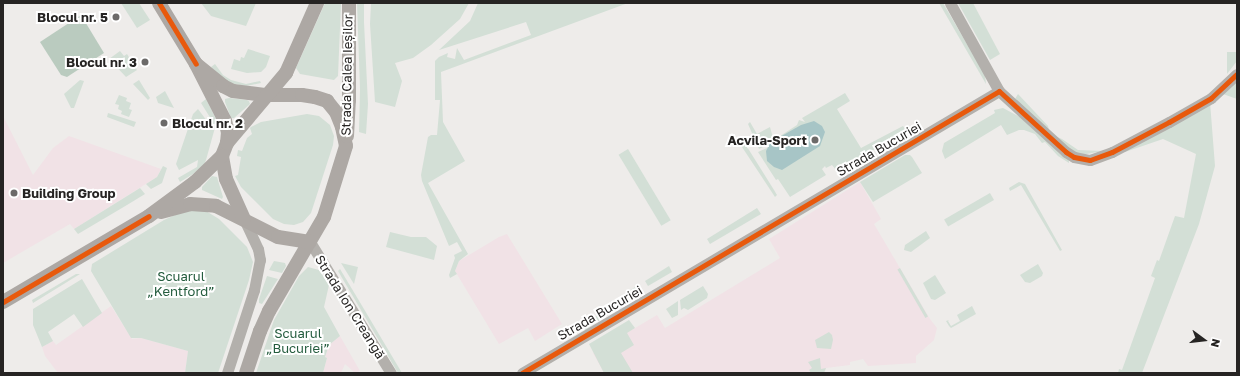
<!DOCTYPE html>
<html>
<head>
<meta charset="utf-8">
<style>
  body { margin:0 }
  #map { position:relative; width:1240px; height:376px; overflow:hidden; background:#eeecea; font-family:"Golos Text",sans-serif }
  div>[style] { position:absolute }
  .commercial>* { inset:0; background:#f1e2e6 }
  .green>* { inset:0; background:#d3dfd6; transform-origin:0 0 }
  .forest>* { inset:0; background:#bacbbf }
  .water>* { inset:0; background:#a7c5c6 }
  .minor>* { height:11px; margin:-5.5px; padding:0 5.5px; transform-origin:5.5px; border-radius:5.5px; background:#b3b0ac }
  .major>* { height:14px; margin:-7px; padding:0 7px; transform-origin:7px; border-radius:7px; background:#ada8a4 }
  .cycleway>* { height:5px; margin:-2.5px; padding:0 2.5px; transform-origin:2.5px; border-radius:2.5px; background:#e8590c }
  .dots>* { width:11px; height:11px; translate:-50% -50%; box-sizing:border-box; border:2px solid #fff; border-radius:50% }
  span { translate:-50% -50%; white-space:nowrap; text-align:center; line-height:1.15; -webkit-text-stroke:4px #fff; paint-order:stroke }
  .poi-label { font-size:13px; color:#262423; font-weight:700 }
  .right { translate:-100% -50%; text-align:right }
  .left { translate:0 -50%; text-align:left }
  .street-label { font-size:13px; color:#262423 }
  .park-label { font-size:13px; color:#245c3e }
  .frame { position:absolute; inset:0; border:4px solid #262423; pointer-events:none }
  .north { position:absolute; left:1184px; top:320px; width:40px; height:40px; -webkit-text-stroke:3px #fff; paint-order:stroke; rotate:105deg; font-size:11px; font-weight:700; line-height:16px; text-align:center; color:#262423 }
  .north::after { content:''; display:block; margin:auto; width:14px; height:18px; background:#262423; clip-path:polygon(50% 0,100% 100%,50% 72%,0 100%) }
</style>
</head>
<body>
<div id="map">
  <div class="commercial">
    <i style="clip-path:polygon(3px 116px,33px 175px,53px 148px,69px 136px,161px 169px,157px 177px,74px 229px,70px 224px,3px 263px)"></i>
    <i style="clip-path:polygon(860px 182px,881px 219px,874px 224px,930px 319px,937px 328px,934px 340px,916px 356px,916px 363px,868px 366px,863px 359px,850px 362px,850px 365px,826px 368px,824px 373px,604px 373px,593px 353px,657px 315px,665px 328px,780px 258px,769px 239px)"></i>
    <i style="clip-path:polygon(507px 234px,562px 324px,535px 341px,528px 328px,499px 344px,455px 271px,459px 261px,499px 237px)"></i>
    <i style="clip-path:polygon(111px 306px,132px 339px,141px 338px,188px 351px,185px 373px,58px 373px,45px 356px,42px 347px,53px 341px,56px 345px)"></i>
    <i style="clip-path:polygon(340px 336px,360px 371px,355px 373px,345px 364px,341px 373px,323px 373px,327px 358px,325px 357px,329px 345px)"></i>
  </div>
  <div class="green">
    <i style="clip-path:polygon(121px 3px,139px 3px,150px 20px,137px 28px)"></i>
    <i style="clip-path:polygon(201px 3px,256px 3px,246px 26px,211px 16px)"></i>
    <i style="clip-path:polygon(325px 3px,341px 3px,338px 76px,334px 80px,300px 74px,296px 68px)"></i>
    <i style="clip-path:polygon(357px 3px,364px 3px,364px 22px,368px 104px,366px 134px,359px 132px,360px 89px)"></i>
    <i style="clip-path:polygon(371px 3px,469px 3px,460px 19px,431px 45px,413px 58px,395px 63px,402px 81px,395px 107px,375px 102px,370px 24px)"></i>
    <i style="clip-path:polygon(478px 3px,628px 3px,441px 72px,443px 122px,465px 161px,428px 183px,468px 254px,459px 261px,455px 271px,457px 274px,450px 278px,449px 275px,455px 258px,454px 255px,462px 251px,457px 242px,449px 246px,422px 181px,421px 175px,428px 137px,431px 135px,437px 135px,440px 100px,435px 100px,435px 61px,439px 57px,448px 53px,447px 57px,455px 59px,457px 48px,464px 60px,531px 35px,526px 22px,439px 50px,470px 21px)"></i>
    <i style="clip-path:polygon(939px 3px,943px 3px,985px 75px,986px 84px)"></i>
    <i style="clip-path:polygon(958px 3px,973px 3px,1000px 54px,990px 60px)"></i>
    <i style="clip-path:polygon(248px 49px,270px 56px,266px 67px,261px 72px,247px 73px,231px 69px,234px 59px,240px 61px,241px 57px,244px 58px)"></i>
    <i style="clip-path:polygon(120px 51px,124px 56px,127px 54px,137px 70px,126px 77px,109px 59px)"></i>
    <i style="clip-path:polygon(1227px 52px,1237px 52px,1237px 61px,1227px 74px)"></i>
    <i style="clip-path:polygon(215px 64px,223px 75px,231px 80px,246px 84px,260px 81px,261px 83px,246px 86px,228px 83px,213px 69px,211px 67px)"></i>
    <i style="clip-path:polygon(80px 80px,84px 81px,74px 108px,71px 108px,64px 94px)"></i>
    <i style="clip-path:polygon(139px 80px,150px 98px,148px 100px,133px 84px)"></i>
    <i style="clip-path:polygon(1237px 81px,1237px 99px,1223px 94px)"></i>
    <i style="clip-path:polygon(165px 91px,174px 108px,158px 103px,156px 97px)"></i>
    <i style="clip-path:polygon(845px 93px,850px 101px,837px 109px,861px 148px,903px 126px,907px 131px,837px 171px,832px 165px,826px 168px,825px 166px,822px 169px,826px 175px,790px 197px,778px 179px,776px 180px,758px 152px,767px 148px,771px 142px,797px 125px,799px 120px,805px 122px,802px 118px)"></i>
    <i style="clip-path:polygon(1018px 94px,1048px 126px,1050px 134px,1062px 139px,1078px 150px,1103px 151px,1081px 155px,1071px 151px,1050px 134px,1015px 99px)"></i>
    <i style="clip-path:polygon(119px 95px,127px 98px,126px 101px,131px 103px,129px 109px,132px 110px,129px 117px,121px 114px,122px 111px,118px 109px,119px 105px,115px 104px)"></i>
    <i style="clip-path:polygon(229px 98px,247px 100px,249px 101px,250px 104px,234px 118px,231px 118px,225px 102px,225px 99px)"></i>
    <i style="clip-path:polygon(206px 99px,216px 119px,216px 124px,206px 160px,204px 165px,193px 174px,180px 182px,178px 178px,197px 167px,198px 160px,179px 170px,176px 164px,193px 114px,198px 109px,210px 125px,211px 119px,201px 103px)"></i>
    <i style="clip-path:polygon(1210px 102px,1215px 166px,1199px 224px,1142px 373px,1118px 373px,1119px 369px,1122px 370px,1155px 278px,1151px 276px,1157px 260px,1159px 261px,1175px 216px,1184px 218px,1196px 154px,1163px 139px,1125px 152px,1125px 150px,1177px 123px)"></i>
    <i style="clip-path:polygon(1003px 108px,1020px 117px,1069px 160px,1069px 163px,1058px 156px,1045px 142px,1042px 143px,1035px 134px,1024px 130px,1019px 130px,1007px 135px,1001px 125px,945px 159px,942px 151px,944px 143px,995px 113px,994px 110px)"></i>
    <i style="clip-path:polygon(108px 113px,136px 122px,134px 127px,107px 117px)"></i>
    <i style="clip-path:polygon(307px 114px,319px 116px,330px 125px,334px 136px,333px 145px,311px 213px,303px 222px,294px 225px,284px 224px,273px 219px,241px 187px,235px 176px,238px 175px,241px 157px,237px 156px,238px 150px,242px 151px,247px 138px,252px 134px,250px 128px,251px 127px,261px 122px)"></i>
    <i style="clip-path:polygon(750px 122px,757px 134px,770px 127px,773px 138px,765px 146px,759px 149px,748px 124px)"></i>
    <i style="clip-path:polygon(744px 142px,774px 190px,777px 195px,775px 197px,740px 144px)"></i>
    <i style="left:628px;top:149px;width:83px;height:11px;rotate:59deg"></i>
    <i style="clip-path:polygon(905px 155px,910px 155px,912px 157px,922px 173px,873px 202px,860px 182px)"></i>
    <i style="clip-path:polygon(163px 166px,167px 168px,162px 183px,151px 189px,146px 184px,157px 177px)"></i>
    <i style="clip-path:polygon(212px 176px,217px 177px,223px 197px,222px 199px,202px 190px,202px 187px)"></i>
    <i style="clip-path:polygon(1019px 182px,1025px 184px,1062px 250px,1060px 251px,1021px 185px,1010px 191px,1009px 188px)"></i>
    <i style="clip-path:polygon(140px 188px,145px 194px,127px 205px,78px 234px,74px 229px)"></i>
    <i style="left:990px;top:193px;width:8px;height:53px;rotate:60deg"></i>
    <i style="clip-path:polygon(757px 208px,761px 214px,710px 244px,707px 239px)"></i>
    <i style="clip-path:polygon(186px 210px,206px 211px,219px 219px,247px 247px,253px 262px,249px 280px,218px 373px,185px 373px,188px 351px,141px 338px,131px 338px,91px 271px,92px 264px,164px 220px)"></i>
    <i style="clip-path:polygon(926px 231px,930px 238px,911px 252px,904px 250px,905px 245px)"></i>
    <i style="clip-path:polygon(390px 232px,411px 237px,426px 237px,437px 246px,434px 260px,386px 247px)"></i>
    <i style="clip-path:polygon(274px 261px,285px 263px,286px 266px,282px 273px,269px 270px)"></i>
    <i style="clip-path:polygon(341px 263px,358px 267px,354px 284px)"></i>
    <i style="clip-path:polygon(1038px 264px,1043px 273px,1042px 276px,1030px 283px,1025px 282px,1020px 275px)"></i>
    <i style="clip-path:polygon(669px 266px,672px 272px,648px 286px,645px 281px)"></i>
    <i style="clip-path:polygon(308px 267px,319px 270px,329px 285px,324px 307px,340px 336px,329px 345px,325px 357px,327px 358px,323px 373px,256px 373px,274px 320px,299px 276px)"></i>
    <i style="left:900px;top:268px;width:56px;height:3px;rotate:60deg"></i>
    <i style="clip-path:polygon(340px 269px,358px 299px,402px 373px,398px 373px,338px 271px)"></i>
    <i style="clip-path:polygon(76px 274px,80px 274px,33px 303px,32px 300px)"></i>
    <i style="clip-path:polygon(935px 275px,946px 293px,935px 300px,931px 299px,923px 283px)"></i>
    <i style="clip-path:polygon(267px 276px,278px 279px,262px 304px,259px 303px,259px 299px)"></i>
    <i style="clip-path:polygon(82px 279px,102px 313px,83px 327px,74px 314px,48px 332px,53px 341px,42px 347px,33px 325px,33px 309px)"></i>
    <i style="clip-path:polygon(703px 286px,708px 294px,707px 298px,688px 310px,684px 308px,681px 310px,680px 300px)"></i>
    <i style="left:635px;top:287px;width:5px;height:66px;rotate:53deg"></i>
    <i style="clip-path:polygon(678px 301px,678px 315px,672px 318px,666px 309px)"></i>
    <i style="clip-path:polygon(972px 306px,976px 314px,951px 328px,949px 326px,946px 321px,949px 320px,948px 321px,951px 326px,960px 321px,957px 315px)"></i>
    <i style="clip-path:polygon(629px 320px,635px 328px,627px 333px,634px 345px,621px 353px,633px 373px,604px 373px,589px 344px)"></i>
    <i style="clip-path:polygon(829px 332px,832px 335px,833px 340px,831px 349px,817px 348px,815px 340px)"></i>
    <i style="clip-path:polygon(820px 358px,821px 369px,826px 368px,824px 373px,811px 373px,809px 370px,812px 368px,808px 362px)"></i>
  </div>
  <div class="forest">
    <i style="clip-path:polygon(81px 15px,104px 53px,67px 77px,61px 75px,40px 42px)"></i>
  </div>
  <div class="water">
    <i style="clip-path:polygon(814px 121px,822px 126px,825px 132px,820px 146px,782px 170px,774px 167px,767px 161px,766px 151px,771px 142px,801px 125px)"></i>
  </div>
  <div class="minor">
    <i style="left:950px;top:3px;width:101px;rotate:60.9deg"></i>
    <i style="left:310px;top:242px;width:154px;rotate:58.3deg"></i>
    <i style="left:227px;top:373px;width:87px;rotate:-72deg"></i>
    <i style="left:254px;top:290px;width:31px;rotate:-79deg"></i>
    <i style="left:260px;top:260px;width:11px;rotate:-100deg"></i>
    <i style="left:258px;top:249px;width:33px;rotate:-115deg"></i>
    <i style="left:522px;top:373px;width:554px;rotate:-30.59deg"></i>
    <i style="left:999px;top:91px;width:91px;rotate:42.3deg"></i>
    <i style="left:1066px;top:152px;width:9px;rotate:32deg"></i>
    <i style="left:1074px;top:157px;width:16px;rotate:11deg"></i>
    <i style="left:1090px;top:160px;width:23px;rotate:-20deg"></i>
    <i style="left:1112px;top:152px;width:64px;rotate:-27.8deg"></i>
    <i style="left:1169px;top:122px;width:48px;rotate:-29.7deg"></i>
    <i style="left:1211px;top:98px;width:35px;rotate:-43deg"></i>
  </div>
  <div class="major">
    <i style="left:159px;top:3px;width:71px;rotate:58.8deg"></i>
    <i style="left:196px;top:64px;width:64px;rotate:63deg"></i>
    <i style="left:225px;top:121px;width:11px;rotate:75deg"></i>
    <i style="left:228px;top:132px;width:11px;rotate:95deg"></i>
    <i style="left:196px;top:64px;width:35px;rotate:39deg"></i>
    <i style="left:223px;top:86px;width:11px;rotate:27deg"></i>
    <i style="left:233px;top:91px;width:34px;rotate:7deg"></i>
    <i style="left:267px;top:95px;width:35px"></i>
    <i style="left:302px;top:95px;width:13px;rotate:9deg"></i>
    <i style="left:315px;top:97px;width:13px;rotate:18deg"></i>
    <i style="left:327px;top:101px;width:14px;rotate:51deg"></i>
    <i style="left:336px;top:112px;width:16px;rotate:68deg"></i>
    <i style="left:342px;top:127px;width:19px;rotate:78deg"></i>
    <i style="left:346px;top:146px;width:74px;rotate:107.2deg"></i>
    <i style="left:324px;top:217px;width:109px;rotate:120.3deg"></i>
    <i style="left:269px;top:311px;width:22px;rotate:114deg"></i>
    <i style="left:260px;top:331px;width:44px;rotate:108.4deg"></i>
    <i style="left:347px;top:136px;width:36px;rotate:-87deg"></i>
    <i style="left:349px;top:100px;width:97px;rotate:-90deg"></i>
    <i style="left:161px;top:212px;width:30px;rotate:-15deg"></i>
    <i style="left:190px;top:204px;width:26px;rotate:4deg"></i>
    <i style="left:216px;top:206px;width:69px;rotate:26.6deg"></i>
    <i style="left:278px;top:237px;width:32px;rotate:9deg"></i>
    <i style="left:244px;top:219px;width:44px;rotate:-114.2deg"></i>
    <i style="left:226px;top:179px;width:23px;rotate:-100deg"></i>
    <i style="left:222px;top:156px;width:14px;rotate:-69deg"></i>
    <i style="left:227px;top:143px;width:92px;rotate:-49.9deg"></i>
    <i style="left:286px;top:73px;width:77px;rotate:-66.1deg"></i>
    <i style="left:3px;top:302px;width:169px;rotate:-30.5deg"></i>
    <i style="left:149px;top:216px;width:57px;rotate:-36.5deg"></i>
    <i style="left:195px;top:182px;width:37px;rotate:-44deg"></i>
  </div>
  <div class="cycleway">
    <i style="left:159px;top:3px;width:71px;rotate:58.8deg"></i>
    <i style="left:3px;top:302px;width:169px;rotate:-30.5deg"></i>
    <i style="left:522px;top:373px;width:554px;rotate:-30.59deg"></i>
    <i style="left:999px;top:91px;width:91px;rotate:42.3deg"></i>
    <i style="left:1066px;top:152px;width:9px;rotate:32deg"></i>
    <i style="left:1074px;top:157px;width:16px;rotate:11deg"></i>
    <i style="left:1090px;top:160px;width:23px;rotate:-20deg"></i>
    <i style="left:1112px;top:152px;width:64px;rotate:-27.8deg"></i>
    <i style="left:1169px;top:122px;width:48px;rotate:-29.7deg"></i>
    <i style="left:1211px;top:98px;width:35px;rotate:-43deg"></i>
  </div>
  <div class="dots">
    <i style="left:116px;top:17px;background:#6c6a69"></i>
    <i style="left:145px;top:62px;background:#6c6a69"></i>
    <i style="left:164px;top:123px;background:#6c6a69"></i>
    <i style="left:815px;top:140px;background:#6c6a69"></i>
    <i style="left:14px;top:193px;background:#6c6a69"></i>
  </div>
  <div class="poi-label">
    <span class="right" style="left:108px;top:17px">Blocul nr. 5</span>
    <span class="right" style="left:137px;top:62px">Blocul nr. 3</span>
    <span class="left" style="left:172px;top:123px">Blocul nr. 2</span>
    <span class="right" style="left:807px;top:140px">Acvila-Sport</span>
    <span class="left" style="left:22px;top:193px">Building Group</span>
  </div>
  <div class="street-label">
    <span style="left:347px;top:75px;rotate:-89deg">Strada Calea Ieșilor</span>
    <span style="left:879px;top:149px;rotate:-30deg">Strada Bucuriei</span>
    <span style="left:350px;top:307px;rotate:58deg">Strada Ion Creangă</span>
    <span style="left:600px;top:313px;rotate:-30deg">Strada Bucuriei</span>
  </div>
  <div class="park-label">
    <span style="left:181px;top:284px">Scuarul<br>„Kentford”</span>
    <span style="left:298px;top:341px">Scuarul<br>„Bucuriei”</span>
  </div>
  <div class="frame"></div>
  <div class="north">N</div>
</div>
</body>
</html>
